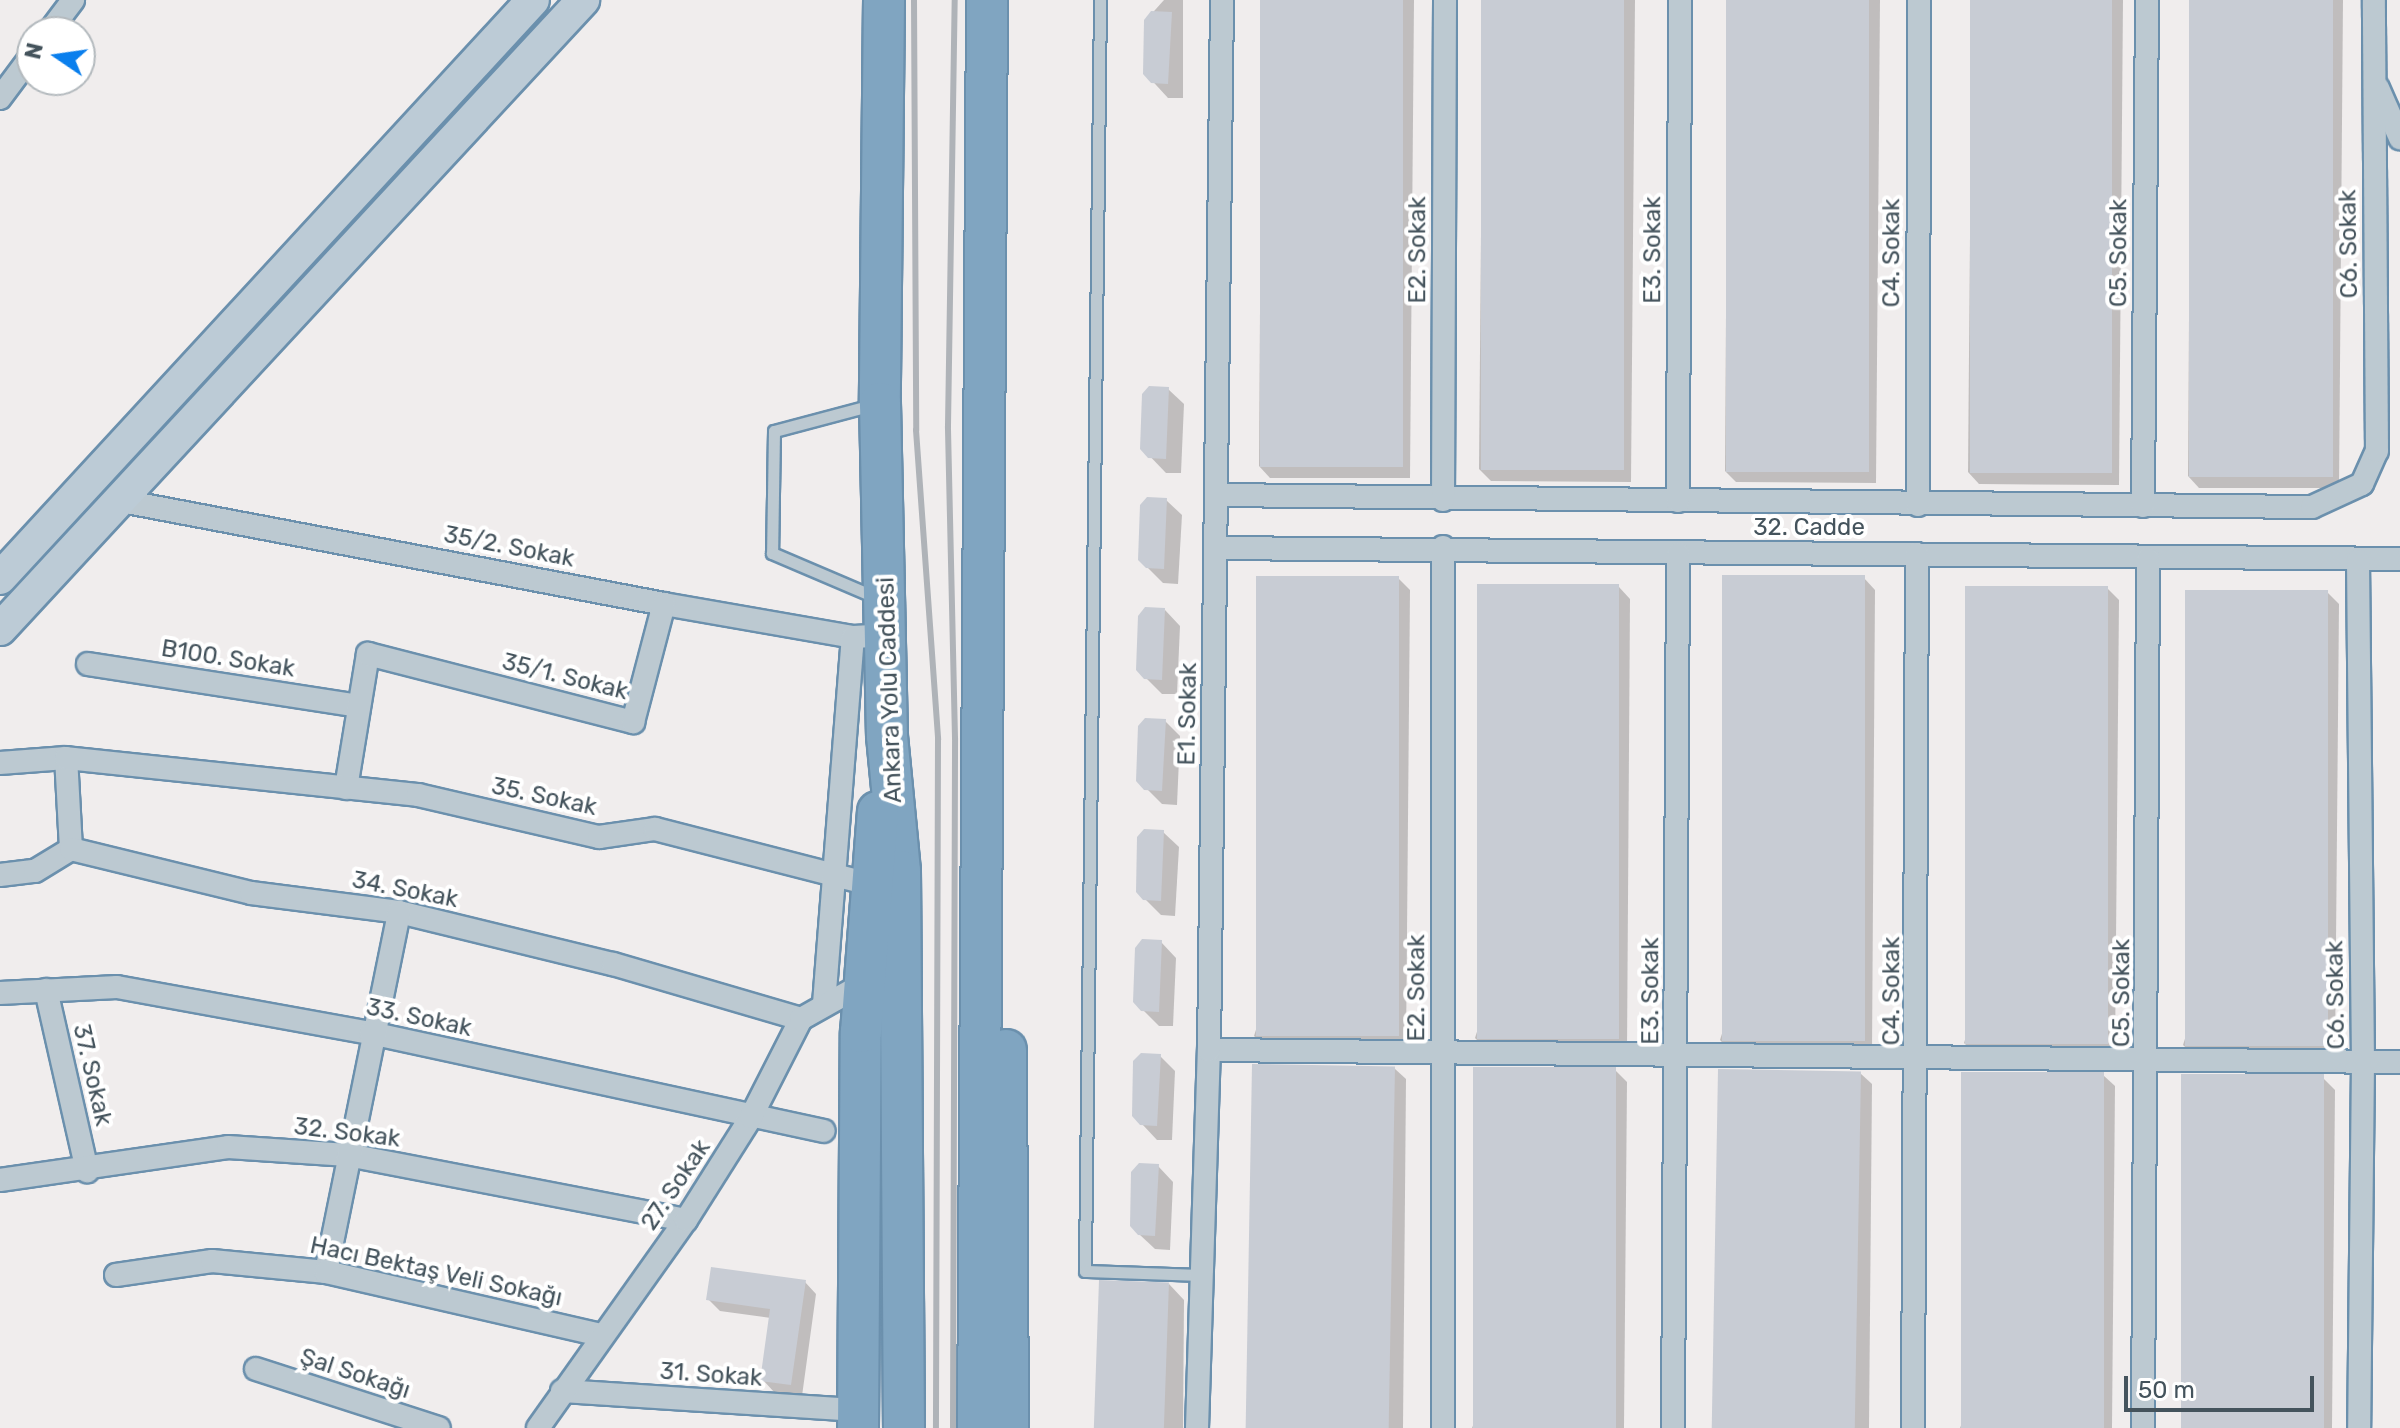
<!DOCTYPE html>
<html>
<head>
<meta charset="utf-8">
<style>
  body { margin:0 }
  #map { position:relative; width:2400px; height:1428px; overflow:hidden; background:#f0eded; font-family:Rubik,sans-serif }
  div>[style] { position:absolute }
  .shadow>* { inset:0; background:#0003 }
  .building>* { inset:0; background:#c8ccd4; transform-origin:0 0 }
  .roads { filter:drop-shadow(2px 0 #6b90ad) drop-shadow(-2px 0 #6b90ad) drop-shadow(0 2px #6b90ad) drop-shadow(0 -2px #6b90ad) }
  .lane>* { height:11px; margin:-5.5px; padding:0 5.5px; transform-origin:5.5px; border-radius:5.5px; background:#bcc9d1 }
  .street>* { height:22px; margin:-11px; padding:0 11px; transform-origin:11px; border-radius:11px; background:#bcc9d1 }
  .secondary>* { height:32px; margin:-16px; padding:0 16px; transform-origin:16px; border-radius:16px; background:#bccbd6 }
  .highway>* { height:40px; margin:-20px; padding:0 20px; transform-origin:20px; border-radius:20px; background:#80a5c1 }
  .rail>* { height:6px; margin:-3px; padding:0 3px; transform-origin:3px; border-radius:3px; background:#afb3b8 }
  span { translate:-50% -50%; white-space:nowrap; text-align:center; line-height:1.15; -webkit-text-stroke:8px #fff; paint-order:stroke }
  .street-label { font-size:24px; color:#44535c }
  .north { position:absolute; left:16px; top:16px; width:80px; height:80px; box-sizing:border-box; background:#fff; border:2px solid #b4babe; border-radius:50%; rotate:283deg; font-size:22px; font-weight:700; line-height:32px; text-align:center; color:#44535c }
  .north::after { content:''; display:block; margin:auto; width:28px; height:36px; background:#0a7fed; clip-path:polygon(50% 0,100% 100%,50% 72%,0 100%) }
  .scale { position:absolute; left:2124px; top:1376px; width:190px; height:36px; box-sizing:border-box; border:4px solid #44535c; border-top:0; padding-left:10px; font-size:24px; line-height:28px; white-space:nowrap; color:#44535c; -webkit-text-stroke:6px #fff; paint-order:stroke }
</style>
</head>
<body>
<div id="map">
  <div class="shadow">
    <i style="clip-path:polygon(1164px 0,1183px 0,1183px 98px,1168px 98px,1145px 73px,1146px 20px)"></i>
    <i style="clip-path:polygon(1262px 0,1414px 0,1410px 478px,1270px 478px,1259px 466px)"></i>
    <i style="clip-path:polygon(1483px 0,1635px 0,1631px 482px,1491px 481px,1479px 469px)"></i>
    <i style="clip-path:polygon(1728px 0,1880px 0,1876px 483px,1736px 482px,1725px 471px)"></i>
    <i style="clip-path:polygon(1972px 0,2123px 0,2119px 485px,1979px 484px,1968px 472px)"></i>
    <i style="clip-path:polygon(2191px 0,2343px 0,2339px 488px,2199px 488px,2188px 476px)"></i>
    <i style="clip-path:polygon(1168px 389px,1184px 404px,1181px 473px,1166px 473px,1142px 448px)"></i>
    <i style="clip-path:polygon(1166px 500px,1182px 515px,1178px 584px,1163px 583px,1147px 567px)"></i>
    <i style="clip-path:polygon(1398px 578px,1410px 590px,1406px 1048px,1266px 1047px,1254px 1036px)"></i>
    <i style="clip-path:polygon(1864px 578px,1875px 590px,1872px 1053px,1731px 1052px,1720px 1040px)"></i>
    <i style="clip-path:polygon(1619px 587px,1630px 599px,1627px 1051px,1486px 1049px,1475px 1038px)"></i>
    <i style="clip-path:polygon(2107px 588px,2119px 600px,2115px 1056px,1975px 1054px,1964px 1043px)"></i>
    <i style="clip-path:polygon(2327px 592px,2339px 604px,2335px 1058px,2195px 1056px,2183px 1045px)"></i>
    <i style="clip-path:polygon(1165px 610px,1180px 626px,1177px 694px,1162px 694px,1138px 670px)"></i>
    <i style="clip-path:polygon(1165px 721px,1180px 736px,1177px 805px,1162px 804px,1138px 780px)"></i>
    <i style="clip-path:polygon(1163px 832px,1179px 847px,1175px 916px,1161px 915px,1145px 899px)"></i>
    <i style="clip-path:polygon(1161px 942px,1176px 958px,1173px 1026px,1159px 1026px,1143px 1010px)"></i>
    <i style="clip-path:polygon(1160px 1056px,1175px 1071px,1172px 1140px,1157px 1140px,1142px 1124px)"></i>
    <i style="clip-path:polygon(1394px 1068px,1406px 1079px,1403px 1428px,1251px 1428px)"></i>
    <i style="clip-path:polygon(1615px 1070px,1627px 1082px,1624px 1428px,1472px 1428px)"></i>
    <i style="clip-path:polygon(1860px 1073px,1872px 1084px,1869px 1428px,1717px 1428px)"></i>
    <i style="clip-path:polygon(2103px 1075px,2115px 1086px,2112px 1428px,1960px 1428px)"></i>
    <i style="clip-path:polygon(2324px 1079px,2335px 1090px,2332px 1428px,2181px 1428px)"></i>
    <i style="clip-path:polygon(1158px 1166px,1173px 1182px,1170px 1250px,1155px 1249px,1139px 1234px)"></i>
    <i style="clip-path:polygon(805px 1282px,816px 1294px,802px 1396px,774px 1392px,763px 1380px,771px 1318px,720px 1311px,708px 1299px)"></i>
    <i style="clip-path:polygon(1169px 1284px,1184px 1300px,1183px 1428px,1099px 1428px)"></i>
  </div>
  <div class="building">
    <i style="left:1260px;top:0;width:143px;height:467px"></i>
    <i style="left:1481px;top:0;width:143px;height:470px"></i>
    <i style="left:1726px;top:0;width:143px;height:472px"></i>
    <i style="left:1970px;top:0;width:142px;height:473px"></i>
    <i style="left:2189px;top:0;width:144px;height:477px"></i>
    <i style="clip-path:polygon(1151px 11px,1172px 12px,1168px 84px,1151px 83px,1143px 74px,1144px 20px)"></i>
    <i style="clip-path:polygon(1149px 386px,1169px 387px,1166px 459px,1148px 458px,1140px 449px,1142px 394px)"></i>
    <i style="clip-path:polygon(1147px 497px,1167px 498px,1164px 569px,1146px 568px,1138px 560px,1140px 505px)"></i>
    <i style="left:1722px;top:575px;width:143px;height:466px"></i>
    <i style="left:1256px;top:576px;width:143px;height:460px"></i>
    <i style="left:1477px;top:584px;width:142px;height:455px"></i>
    <i style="left:1965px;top:586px;width:143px;height:458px"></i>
    <i style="left:2185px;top:590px;width:143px;height:456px"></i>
    <i style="clip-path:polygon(1145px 607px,1165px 608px,1162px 680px,1144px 679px,1136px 670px,1138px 616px)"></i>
    <i style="clip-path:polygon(1145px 718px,1166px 719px,1162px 791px,1144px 790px,1136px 781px,1138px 726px)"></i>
    <i style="clip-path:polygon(1144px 829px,1164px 830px,1161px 901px,1143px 900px,1136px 892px,1137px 837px)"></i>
    <i style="clip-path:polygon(1142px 939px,1162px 940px,1159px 1012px,1141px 1011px,1133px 1002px,1135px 948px)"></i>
    <i style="clip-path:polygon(1141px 1053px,1161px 1054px,1157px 1126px,1140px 1125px,1132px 1116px,1133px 1061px)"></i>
    <i style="left:1252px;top:1064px;width:143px;height:364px;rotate:1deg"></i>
    <i style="left:1473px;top:1067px;width:143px;height:361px"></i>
    <i style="left:1718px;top:1069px;width:143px;height:359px;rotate:1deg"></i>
    <i style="left:1961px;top:1072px;width:143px;height:356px"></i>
    <i style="left:2181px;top:1074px;width:143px;height:354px"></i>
    <i style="clip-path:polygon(1139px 1163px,1159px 1164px,1155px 1236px,1138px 1235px,1130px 1226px,1131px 1172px)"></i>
    <i style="clip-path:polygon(711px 1267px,806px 1280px,791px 1385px,760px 1381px,770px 1309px,706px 1300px)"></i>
    <i style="left:1099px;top:1280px;width:70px;height:148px;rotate:2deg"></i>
  </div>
  <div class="roads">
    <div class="lane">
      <i style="left:1100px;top:0;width:1271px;rotate:90.68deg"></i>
      <i style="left:1085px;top:1271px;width:117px;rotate:2deg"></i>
      <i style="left:872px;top:405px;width:101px;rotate:165.1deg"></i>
      <i style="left:774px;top:431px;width:122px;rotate:90.9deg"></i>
      <i style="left:772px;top:553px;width:112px;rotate:23.1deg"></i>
    </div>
    <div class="street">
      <i style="left:49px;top:32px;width:40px;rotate:-53deg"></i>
      <i style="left:2378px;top:88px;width:55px;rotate:66.3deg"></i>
      <i style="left:0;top:98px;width:54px;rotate:-53.3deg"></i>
      <i style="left:1218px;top:495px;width:1094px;rotate:0.63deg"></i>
      <i style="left:2312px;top:507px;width:55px;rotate:-24.7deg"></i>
      <i style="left:2362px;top:484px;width:36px;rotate:-66deg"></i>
      <i style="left:2377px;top:451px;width:451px;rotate:-90.4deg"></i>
      <i style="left:1443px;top:500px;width:500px;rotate:-89.77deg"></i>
      <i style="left:122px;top:501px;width:552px;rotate:10.76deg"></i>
      <i style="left:664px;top:604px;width:192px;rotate:9.9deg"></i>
      <i style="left:853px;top:637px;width:34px;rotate:-3deg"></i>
      <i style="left:1678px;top:501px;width:501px;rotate:-89.77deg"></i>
      <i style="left:1918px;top:505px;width:505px;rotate:-89.89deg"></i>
      <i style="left:2143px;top:506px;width:506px;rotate:-89.55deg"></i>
      <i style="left:1443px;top:547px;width:881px;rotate:90deg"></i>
      <i style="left:1217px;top:548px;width:1183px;rotate:0.53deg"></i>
      <i style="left:2358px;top:561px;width:501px;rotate:89.43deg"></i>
      <i style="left:2363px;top:1062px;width:366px;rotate:90.6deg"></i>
      <i style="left:88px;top:664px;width:274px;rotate:8.8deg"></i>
      <i style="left:0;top:763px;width:66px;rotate:-4.3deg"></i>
      <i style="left:346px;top:788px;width:136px;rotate:-80.7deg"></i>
      <i style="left:368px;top:654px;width:274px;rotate:14.4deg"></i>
      <i style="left:633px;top:722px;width:122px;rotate:-75.3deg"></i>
      <i style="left:71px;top:849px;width:91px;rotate:-93.1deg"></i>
      <i style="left:66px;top:758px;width:354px;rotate:6deg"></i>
      <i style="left:418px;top:795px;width:186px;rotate:13.1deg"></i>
      <i style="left:599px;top:837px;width:57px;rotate:-8.1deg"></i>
      <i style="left:655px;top:829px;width:221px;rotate:14.4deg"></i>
      <i style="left:0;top:875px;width:35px;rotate:-7deg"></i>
      <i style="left:35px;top:871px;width:42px;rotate:-31.4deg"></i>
      <i style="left:71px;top:849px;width:185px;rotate:13.7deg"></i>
      <i style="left:251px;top:893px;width:149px;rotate:7.3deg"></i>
      <i style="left:399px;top:912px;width:220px;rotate:13.7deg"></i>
      <i style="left:613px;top:964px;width:196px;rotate:16.3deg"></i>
      <i style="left:46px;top:990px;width:186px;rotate:77.2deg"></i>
      <i style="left:0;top:993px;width:117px;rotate:-2.9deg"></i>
      <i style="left:117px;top:987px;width:258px;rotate:10.3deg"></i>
      <i style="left:371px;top:1033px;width:463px;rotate:12.2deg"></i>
      <i style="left:824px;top:1004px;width:368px;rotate:-85.5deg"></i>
      <i style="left:1209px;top:1050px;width:1191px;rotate:0.58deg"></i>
      <i style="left:0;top:1180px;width:230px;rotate:-8.2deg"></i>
      <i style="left:228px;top:1147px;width:120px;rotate:3.8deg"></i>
      <i style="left:348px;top:1155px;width:344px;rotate:10.9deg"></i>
      <i style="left:326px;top:1272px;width:367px;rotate:-78.5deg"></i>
      <i style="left:116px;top:1275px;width:97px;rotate:-8.3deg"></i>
      <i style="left:212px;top:1261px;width:115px;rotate:5.5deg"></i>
      <i style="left:326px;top:1272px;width:282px;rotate:12.9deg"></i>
      <i style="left:256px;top:1369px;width:192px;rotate:17.9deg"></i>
      <i style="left:562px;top:1391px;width:297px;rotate:3.7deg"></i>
      <i style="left:538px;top:1428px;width:255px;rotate:-54.6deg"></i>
      <i style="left:686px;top:1220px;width:122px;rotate:-57.7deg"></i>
      <i style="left:751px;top:1117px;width:110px;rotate:-63deg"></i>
      <i style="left:801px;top:1019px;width:71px;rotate:-29.4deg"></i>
      <i style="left:1197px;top:1428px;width:378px;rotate:-88.2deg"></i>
      <i style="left:1209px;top:1050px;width:1050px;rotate:-89.29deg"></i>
      <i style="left:1673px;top:1428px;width:874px;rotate:-89.67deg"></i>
      <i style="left:1913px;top:1428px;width:874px;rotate:-89.74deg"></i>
      <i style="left:2143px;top:1428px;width:869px;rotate:-89.67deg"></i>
    </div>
    <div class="secondary">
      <i style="left:0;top:578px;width:786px;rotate:-47.32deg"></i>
      <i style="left:0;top:629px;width:858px;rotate:-47.17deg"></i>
    </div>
    <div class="highway">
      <i style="left:884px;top:0;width:403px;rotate:90.6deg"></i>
      <i style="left:880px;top:403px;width:333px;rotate:88.8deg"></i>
      <i style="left:887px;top:736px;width:136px;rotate:84.5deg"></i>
      <i style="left:900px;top:871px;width:557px;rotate:89.59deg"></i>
      <i style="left:1006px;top:1050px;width:378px;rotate:89.7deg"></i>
      <i style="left:858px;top:1428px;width:396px;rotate:-89.6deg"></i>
      <i style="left:861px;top:1032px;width:221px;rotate:-85.6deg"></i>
      <i style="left:978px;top:1428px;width:1428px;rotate:-89.64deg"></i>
    </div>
  </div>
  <div class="rail">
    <i style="left:914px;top:0;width:430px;rotate:89.7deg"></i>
    <i style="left:916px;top:430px;width:310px;rotate:85.9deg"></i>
    <i style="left:938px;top:739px;width:689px;rotate:90.17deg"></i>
    <i style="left:953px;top:1428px;width:690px;rotate:-89.83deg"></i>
    <i style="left:955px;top:738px;width:312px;rotate:-91.3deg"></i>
    <i style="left:948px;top:426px;width:426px;rotate:-89.1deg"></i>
  </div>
  <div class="street-label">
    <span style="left:2349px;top:244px;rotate:-91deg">C6. Sokak</span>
    <span style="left:1418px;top:250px;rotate:-90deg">E2. Sokak</span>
    <span style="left:1653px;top:250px;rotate:-90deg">E3. Sokak</span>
    <span style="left:1892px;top:253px;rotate:-90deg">C4. Sokak</span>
    <span style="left:2119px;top:253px;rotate:-90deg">C5. Sokak</span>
    <span style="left:1809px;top:528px">32. Cadde</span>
    <span style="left:509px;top:547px;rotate:11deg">35/2. Sokak</span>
    <span style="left:228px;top:659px;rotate:9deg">B100. Sokak</span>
    <span style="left:565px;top:677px;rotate:14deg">35/1. Sokak</span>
    <span style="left:890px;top:690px;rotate:-92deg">Ankara Yolu Caddesi</span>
    <span style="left:1188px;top:714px;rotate:-89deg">E1. Sokak</span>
    <span style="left:544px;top:797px;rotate:12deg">35. Sokak</span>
    <span style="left:405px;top:890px;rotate:11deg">34. Sokak</span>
    <span style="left:1417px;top:988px;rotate:-90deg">E2. Sokak</span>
    <span style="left:1651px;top:991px;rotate:-90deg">E3. Sokak</span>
    <span style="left:1892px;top:991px;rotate:-90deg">C4. Sokak</span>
    <span style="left:2122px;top:993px;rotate:-90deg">C5. Sokak</span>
    <span style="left:2336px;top:995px;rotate:-91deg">C6. Sokak</span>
    <span style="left:419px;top:1018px;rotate:12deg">33. Sokak</span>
    <span style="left:92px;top:1075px;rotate:77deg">37. Sokak</span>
    <span style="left:347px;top:1133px;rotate:7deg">32. Sokak</span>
    <span style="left:676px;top:1185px;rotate:-56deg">27. Sokak</span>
    <span style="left:436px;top:1272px;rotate:12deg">Hacı Bektaş Veli Sokağı</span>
    <span style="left:355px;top:1374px;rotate:18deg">Şal Sokağı</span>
    <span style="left:711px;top:1375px;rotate:4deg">31. Sokak</span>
  </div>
  <div class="north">N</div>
  <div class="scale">50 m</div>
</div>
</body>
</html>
